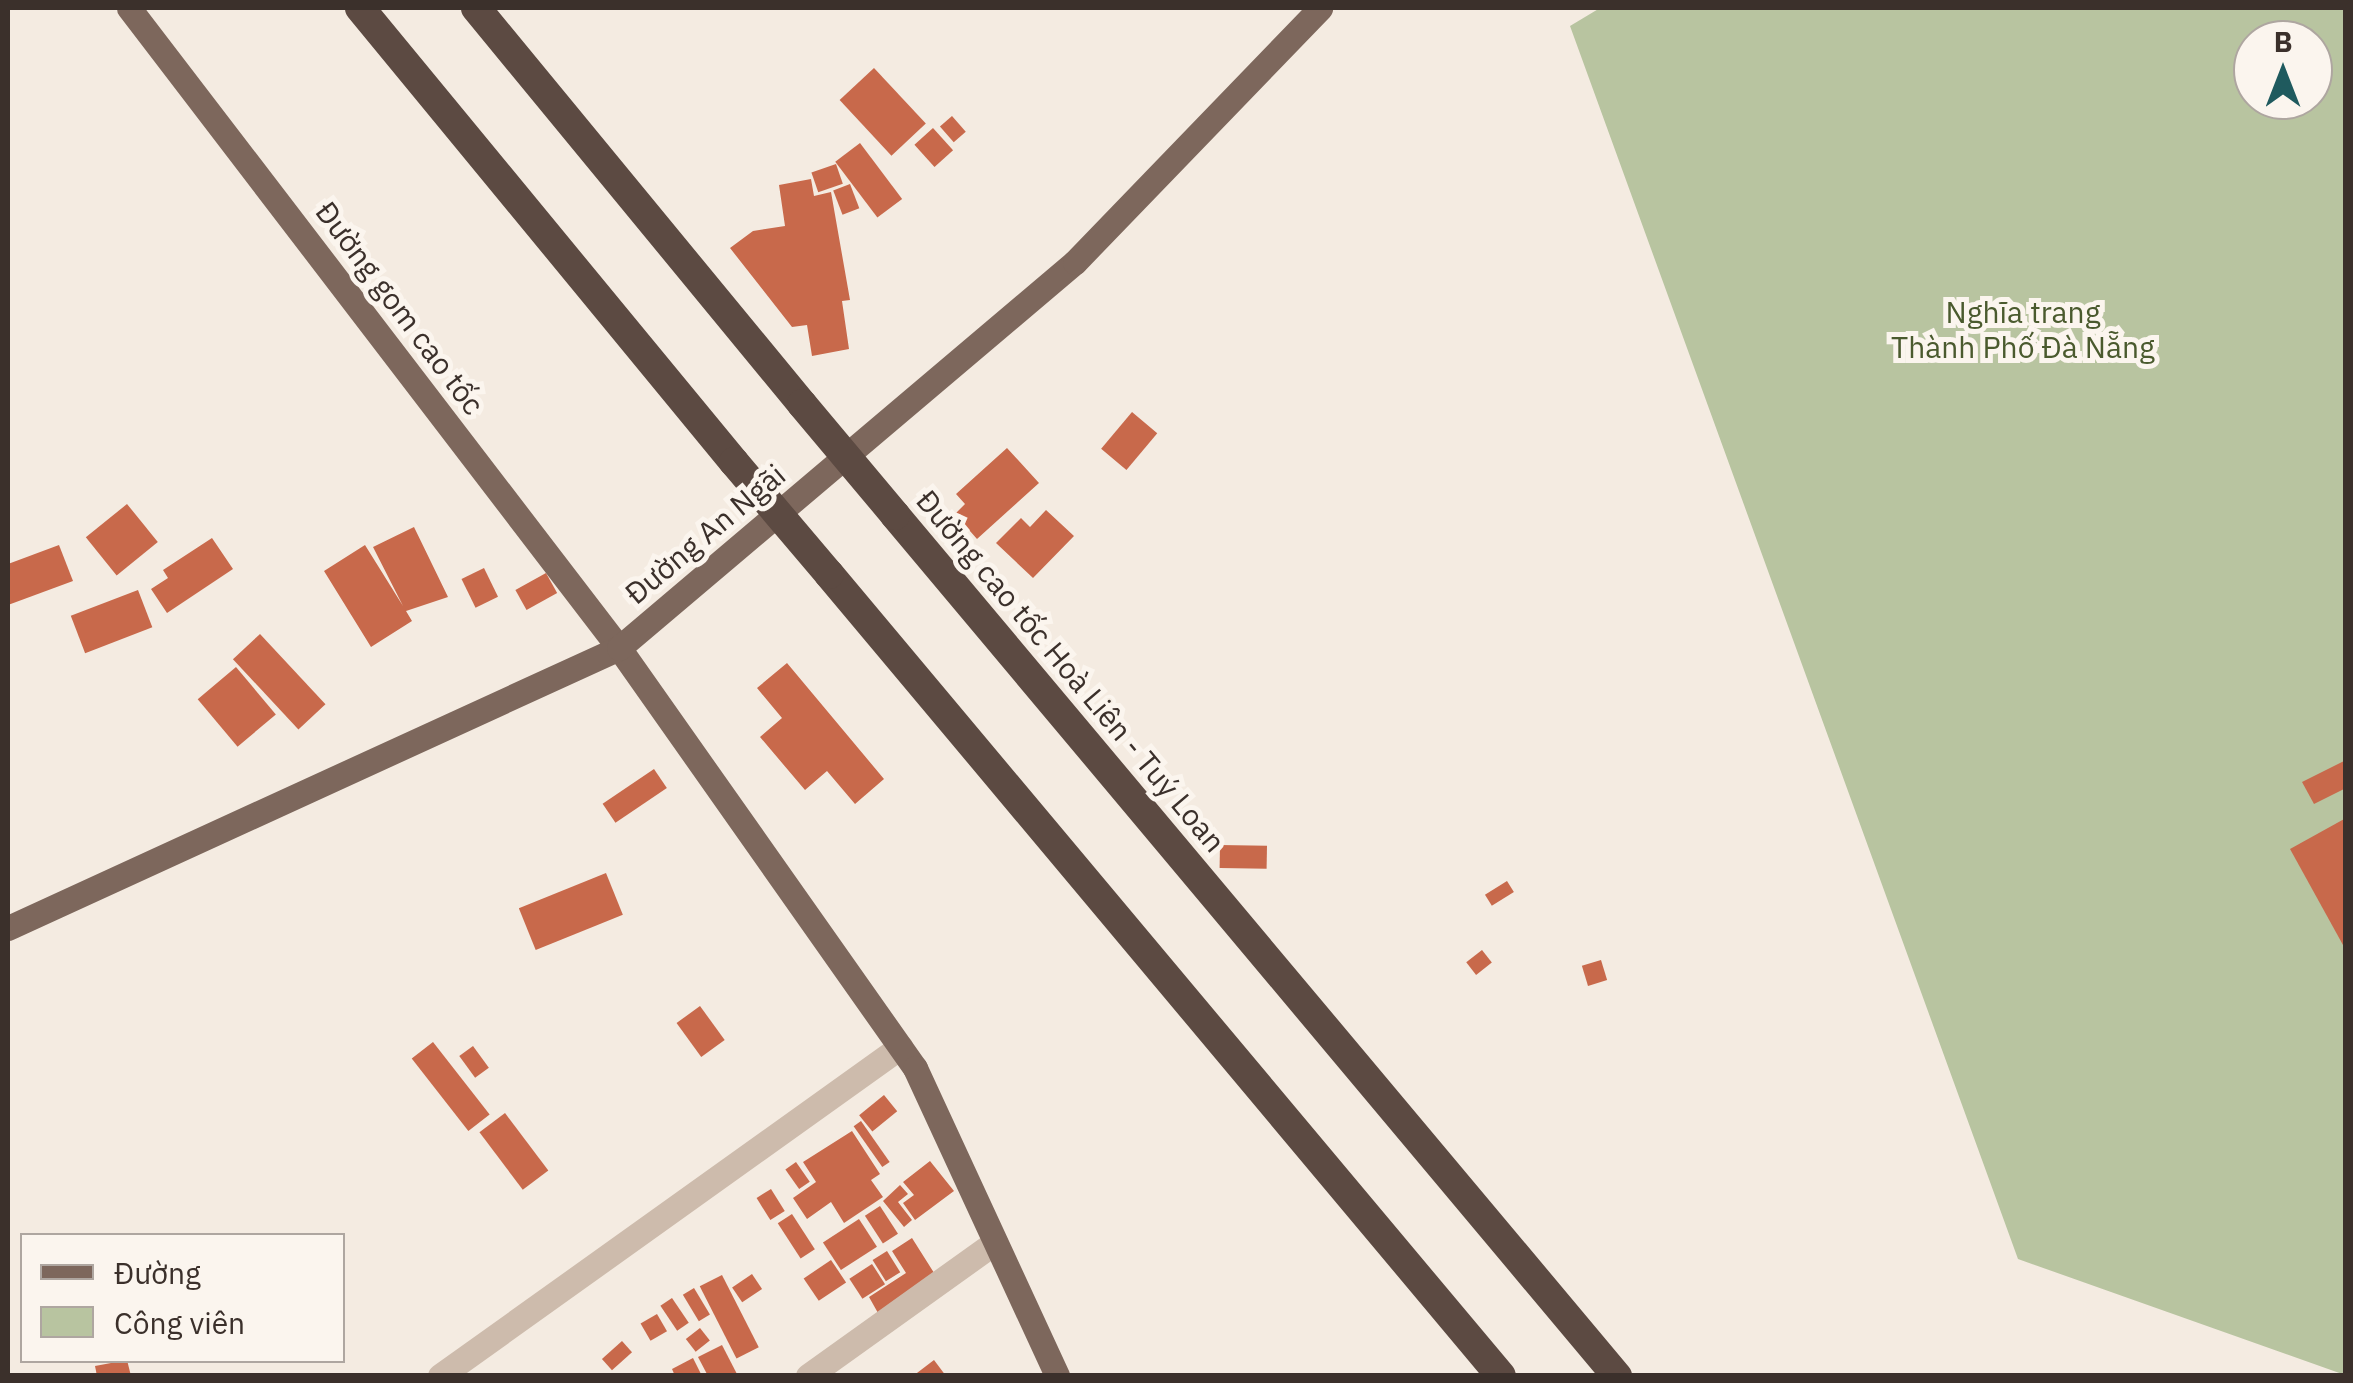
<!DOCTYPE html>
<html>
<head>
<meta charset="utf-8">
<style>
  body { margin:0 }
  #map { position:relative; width:2353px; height:1383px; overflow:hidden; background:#f4ebe1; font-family:"IBM Plex Sans",sans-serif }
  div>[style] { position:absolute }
  .green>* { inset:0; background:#b8c4a0 }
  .building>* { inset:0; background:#c8694b; transform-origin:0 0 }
  .minor>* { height:25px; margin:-12.5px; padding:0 12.5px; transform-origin:12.5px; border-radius:12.5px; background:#cdbbac }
  .major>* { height:25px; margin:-12.5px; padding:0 12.5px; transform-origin:12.5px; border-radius:12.5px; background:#7d675c }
  .highway>* { height:30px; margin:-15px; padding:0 15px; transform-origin:15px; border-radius:15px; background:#5c4a42 }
  .highway-bridge>* { height:30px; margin:-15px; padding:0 15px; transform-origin:15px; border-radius:15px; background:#5c4a42 }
  span { translate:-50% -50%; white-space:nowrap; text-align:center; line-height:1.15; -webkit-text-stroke:10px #fbf5ee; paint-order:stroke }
  .street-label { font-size:30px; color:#3b302b }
  .park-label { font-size:30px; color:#4a5a2e }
  .frame { position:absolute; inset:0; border:10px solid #3b302b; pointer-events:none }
  .legend { position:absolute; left:20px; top:1233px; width:325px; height:130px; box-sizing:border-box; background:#fbf5ee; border:2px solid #aea6a0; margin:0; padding:12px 18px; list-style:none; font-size:30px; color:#3b302b }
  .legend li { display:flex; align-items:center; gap:20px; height:50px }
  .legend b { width:50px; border:2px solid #aea6a0 }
  .north { position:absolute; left:2233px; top:20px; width:100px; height:100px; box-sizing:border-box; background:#fbf5ee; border:2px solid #aea6a0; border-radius:50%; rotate:0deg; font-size:28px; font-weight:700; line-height:40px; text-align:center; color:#3b302b }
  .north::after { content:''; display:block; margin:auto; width:35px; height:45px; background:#1f5a5e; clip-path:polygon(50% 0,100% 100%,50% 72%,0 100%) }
</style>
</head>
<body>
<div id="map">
  <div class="green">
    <i style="clip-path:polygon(evenodd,1600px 8px,2345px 8px,2345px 1375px,2018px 1259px,1570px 26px,1600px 8px,2253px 40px,2313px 40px,2313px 100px,2253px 100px,2253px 40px)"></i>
  </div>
  <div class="building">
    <i style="left:874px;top:68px;width:76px;height:47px;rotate:47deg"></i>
    <i style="left:952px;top:116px;width:21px;height:16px;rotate:49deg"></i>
    <i style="left:933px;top:128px;width:30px;height:25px;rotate:48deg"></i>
    <i style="left:860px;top:143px;width:70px;height:31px;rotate:53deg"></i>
    <i style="left:836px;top:164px;width:21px;height:26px;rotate:71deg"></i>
    <i style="clip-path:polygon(811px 179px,814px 196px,831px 192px,850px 300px,842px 301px,849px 349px,812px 356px,807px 325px,792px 327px,730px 248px,753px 231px,785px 226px,779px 185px)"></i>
    <i style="left:850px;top:184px;width:26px;height:18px;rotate:69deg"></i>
    <i style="left:1132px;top:412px;width:33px;height:48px;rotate:40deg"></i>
    <i style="clip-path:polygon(1007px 448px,1039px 483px,977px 539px,955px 514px,965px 504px,956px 494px)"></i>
    <i style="left:127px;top:504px;width:49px;height:53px;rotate:51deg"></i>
    <i style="clip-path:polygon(1046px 510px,1074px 536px,1033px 578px,996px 543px,1021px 518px,1030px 527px)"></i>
    <i style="clip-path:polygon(414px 527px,448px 597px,406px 611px,412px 621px,371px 647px,324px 571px,365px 545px,403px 606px,373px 547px)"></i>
    <i style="clip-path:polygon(212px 538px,233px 569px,167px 613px,151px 589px,168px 578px,163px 570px)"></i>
    <i style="clip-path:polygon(59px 545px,73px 581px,8px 605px,8px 564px)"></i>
    <i style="left:484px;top:568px;width:32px;height:25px;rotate:64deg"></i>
    <i style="left:546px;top:573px;width:23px;height:35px;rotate:61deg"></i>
    <i style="left:138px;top:590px;width:40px;height:72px;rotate:69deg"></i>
    <i style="left:260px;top:634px;width:96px;height:37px;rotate:47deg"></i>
    <i style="clip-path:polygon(787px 663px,884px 779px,855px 804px,827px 771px,805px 790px,760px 737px,782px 718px,757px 688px)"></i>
    <i style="left:236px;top:667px;width:62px;height:50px;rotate:50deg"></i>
    <i style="clip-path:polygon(2346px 760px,2346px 788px,2314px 804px,2302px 782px)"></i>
    <i style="left:654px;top:769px;width:23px;height:62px;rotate:56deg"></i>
    <i style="clip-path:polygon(2346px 818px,2346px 944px,2343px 945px,2290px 849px)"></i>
    <i style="left:1220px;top:845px;width:47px;height:23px;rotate:1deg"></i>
    <i style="left:606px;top:873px;width:45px;height:94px;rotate:68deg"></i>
    <i style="left:1507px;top:881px;width:13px;height:26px;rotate:58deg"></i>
    <i style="left:1482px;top:950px;width:16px;height:20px;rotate:52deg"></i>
    <i style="left:1601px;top:960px;width:21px;height:20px;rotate:73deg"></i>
    <i style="left:700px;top:1006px;width:42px;height:29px;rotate:54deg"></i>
    <i style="left:433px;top:1042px;width:92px;height:27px;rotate:52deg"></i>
    <i style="left:473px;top:1046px;width:27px;height:17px;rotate:54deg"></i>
    <i style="left:884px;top:1095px;width:21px;height:32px;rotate:51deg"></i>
    <i style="left:505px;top:1113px;width:72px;height:32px;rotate:53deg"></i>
    <i style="left:861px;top:1121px;width:50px;height:9px;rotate:55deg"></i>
    <i style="clip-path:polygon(852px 1131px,880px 1174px,871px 1180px,883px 1197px,844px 1223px,831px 1202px,807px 1219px,793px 1198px,816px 1182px,803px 1162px)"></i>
    <i style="clip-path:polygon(930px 1161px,954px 1191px,915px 1220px,903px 1203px,914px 1195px,903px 1182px)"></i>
    <i style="left:796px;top:1162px;width:24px;height:13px;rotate:55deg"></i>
    <i style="clip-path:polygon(900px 1185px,908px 1194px,898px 1202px,912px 1220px,904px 1227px,883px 1201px)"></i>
    <i style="left:771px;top:1189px;width:26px;height:17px;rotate:58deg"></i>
    <i style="left:880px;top:1206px;width:33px;height:18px;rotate:57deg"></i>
    <i style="left:792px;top:1214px;width:42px;height:17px;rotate:57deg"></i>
    <i style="left:859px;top:1219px;width:33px;height:43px;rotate:57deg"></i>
    <i style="clip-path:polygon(912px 1238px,936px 1276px,878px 1313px,869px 1297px,906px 1273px,892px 1251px)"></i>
    <i style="left:887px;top:1251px;width:25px;height:17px;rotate:58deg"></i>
    <i style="left:831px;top:1260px;width:27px;height:33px;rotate:56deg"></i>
    <i style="left:872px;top:1264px;width:24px;height:27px;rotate:57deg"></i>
    <i style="left:752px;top:1274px;width:18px;height:24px;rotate:56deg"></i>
    <i style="left:722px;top:1275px;width:81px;height:25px;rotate:63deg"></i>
    <i style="left:694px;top:1288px;width:31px;height:13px;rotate:59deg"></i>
    <i style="left:672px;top:1298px;width:30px;height:14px;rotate:56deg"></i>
    <i style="left:657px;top:1314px;width:20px;height:19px;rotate:60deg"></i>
    <i style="left:700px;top:1328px;width:16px;height:18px;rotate:52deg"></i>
    <i style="left:622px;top:1341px;width:15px;height:27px;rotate:48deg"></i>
    <i style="clip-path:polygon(722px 1345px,738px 1376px,708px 1376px,698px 1357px)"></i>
    <i style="clip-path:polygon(693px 1358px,702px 1376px,675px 1376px,672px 1369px)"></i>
    <i style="clip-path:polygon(127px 1360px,131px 1376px,97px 1376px,95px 1366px)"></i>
    <i style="clip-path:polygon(934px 1360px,946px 1376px,913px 1376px)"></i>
  </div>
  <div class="minor">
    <i style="left:440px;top:1376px;width:566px;rotate:-35.57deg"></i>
    <i style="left:808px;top:1376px;width:230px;rotate:-35.6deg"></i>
  </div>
  <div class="major">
    <i style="left:129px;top:8px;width:806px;rotate:52.56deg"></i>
    <i style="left:619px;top:648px;width:514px;rotate:54.83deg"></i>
    <i style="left:915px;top:1068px;width:339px;rotate:65.2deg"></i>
    <i style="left:8px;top:928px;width:672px;rotate:-24.62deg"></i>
    <i style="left:619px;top:648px;width:597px;rotate:-40.25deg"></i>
    <i style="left:1075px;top:262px;width:353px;rotate:-46deg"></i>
  </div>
  <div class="highway">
    <i style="left:360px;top:8px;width:588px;rotate:50.52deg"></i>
    <i style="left:476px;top:8px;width:513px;rotate:50.54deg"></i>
    <i style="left:895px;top:515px;width:1124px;rotate:50.02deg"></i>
    <i style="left:829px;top:574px;width:1046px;rotate:50.04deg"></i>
  </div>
  <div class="highway-bridge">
    <i style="left:802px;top:404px;width:145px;rotate:50deg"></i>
    <i style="left:734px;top:462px;width:147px;rotate:49.7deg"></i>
  </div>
  <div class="street-label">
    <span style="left:400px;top:308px;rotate:53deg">Đường gom cao tốc</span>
    <span style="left:705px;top:534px;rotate:-40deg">Đường An Ngãi</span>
    <span style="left:1071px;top:671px;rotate:50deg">Đường cao tốc Hoà Liên - Tuý Loan</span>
  </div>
  <div class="park-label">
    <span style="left:2023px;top:329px">Nghĩa trang<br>Thành Phố Đà Nẵng</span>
  </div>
  <div class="frame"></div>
  <ul class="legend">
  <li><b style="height:12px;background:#7d675c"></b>Đường</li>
  <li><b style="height:28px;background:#b8c4a0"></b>Công viên</li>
  </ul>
  <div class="north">B</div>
</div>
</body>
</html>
